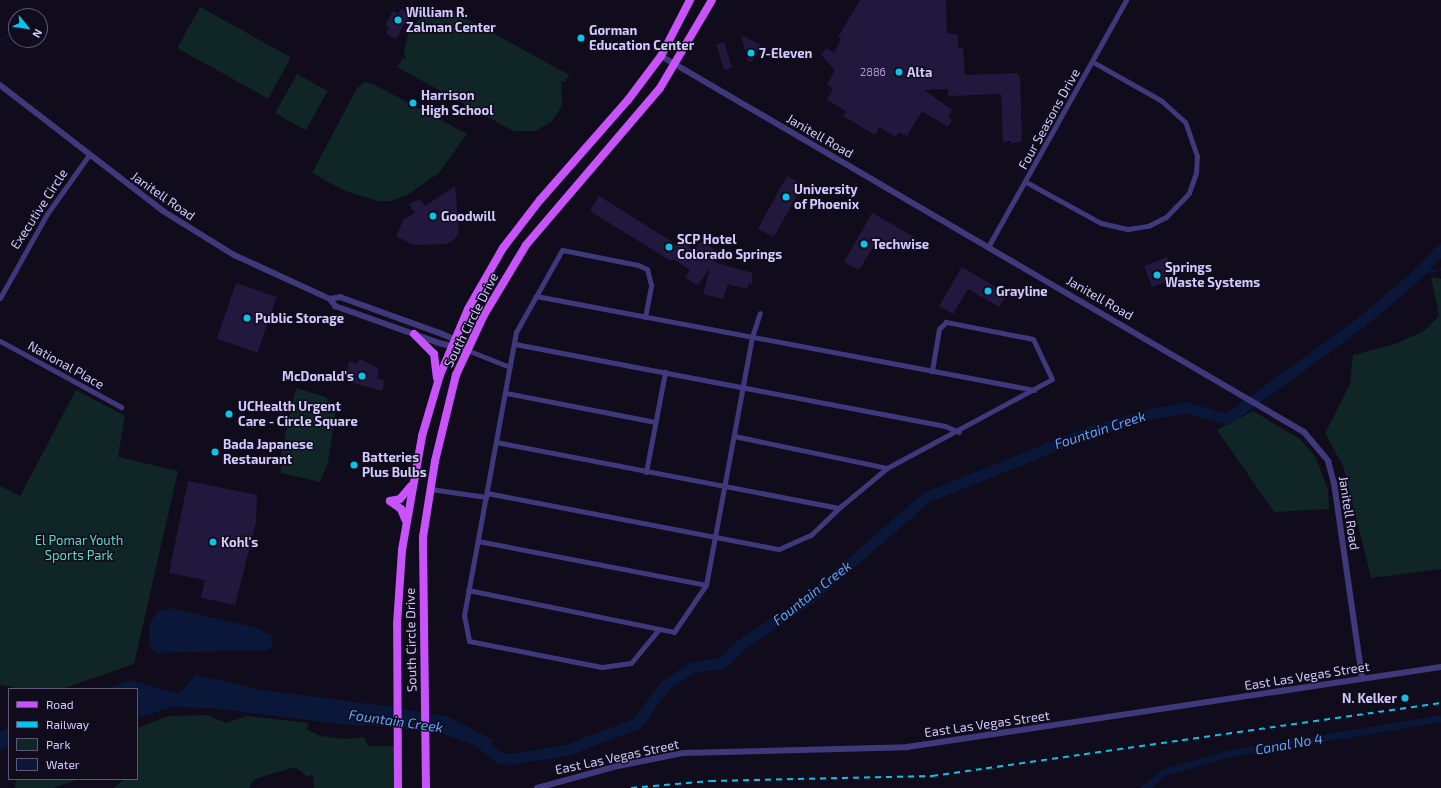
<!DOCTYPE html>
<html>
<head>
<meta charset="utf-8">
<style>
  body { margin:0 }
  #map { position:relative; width:1441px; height:788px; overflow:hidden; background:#100c1c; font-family:"Exo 2",sans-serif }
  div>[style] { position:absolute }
  .green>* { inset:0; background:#0f2526; transform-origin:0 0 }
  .water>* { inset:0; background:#0a1738 }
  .stream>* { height:2px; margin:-1px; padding:0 1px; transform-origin:1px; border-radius:1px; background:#0a1738 }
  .canal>* { height:7px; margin:-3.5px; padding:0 3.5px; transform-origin:3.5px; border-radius:3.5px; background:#0a1738 }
  .river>* { height:11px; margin:-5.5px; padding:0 5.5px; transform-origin:5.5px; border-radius:5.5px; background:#0a1738 }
  .building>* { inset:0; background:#22183d; transform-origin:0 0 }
  .minor>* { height:5px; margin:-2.5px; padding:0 2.5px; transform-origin:2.5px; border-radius:2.5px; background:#3f387a }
  .tertiary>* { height:6px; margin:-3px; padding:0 3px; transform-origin:3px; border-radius:3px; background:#3f387a }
  .primary>* { height:8px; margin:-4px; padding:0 4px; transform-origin:4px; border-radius:4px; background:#c853fb }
  .rail>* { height:2px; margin-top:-1px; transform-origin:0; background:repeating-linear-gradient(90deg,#06c5ec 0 6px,transparent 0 11px) }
  .dots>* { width:11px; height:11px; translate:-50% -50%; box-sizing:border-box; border:2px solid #100c1c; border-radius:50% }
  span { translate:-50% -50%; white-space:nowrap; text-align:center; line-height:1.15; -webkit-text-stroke:3px #100c1c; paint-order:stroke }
  .number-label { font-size:11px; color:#a69dce }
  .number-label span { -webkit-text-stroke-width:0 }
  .poi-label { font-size:13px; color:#d2c9fe; font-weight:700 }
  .left { translate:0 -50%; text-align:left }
  .right { translate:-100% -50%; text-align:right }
  .street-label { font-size:13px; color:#d2c9fe }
  .park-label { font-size:13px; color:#58dbc3 }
  .water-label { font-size:14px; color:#59a5fb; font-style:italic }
  .legend { position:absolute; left:8px; top:688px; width:130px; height:92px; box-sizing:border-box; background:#100c1c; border:1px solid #5e5876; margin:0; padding:5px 7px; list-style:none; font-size:12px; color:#d2c9fe }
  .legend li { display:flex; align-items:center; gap:8px; height:20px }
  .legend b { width:20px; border:1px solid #5e5876 }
  .north { position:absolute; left:8px; top:8px; width:40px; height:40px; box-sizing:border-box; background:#100c1c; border:1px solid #5e5876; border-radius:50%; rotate:120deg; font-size:11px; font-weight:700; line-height:16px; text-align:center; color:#d2c9fe }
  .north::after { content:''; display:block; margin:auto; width:14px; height:18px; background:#06c5ec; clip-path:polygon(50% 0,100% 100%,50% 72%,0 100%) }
</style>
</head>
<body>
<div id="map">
  <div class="green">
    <i style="left:200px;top:7px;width:104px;height:47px;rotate:29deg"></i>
    <i style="clip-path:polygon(446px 10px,455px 12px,569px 75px,565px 82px,561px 81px,562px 106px,552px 121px,536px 131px,513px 131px,397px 67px,403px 58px,406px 59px,404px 50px,410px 27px,427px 13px)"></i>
    <i style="left:297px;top:74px;width:35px;height:45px;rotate:29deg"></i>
    <i style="clip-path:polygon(365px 82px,375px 85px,467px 134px,439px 173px,409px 194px,391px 201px,378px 201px,345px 191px,312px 173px,357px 88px)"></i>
    <i style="clip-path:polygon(1431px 277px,1441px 279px,1441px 569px,1371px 578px,1344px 468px,1325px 433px,1350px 384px,1353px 355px,1395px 344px,1424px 331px,1439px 316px)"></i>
    <i style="clip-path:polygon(296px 388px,326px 397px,336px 411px,328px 462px,320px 482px,281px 473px,281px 454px)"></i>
    <i style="clip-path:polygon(76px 390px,125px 416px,118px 457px,178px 471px,134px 664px,62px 689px,22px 689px,0 685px,0 486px,20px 496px)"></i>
    <i style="clip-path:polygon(1253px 411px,1300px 439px,1316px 458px,1328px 490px,1329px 509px,1274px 512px,1217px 430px)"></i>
    <i style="clip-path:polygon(207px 715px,226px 723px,247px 716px,309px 723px,306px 729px,320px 736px,345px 739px,364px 737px,368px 746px,397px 746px,400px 788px,314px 788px,313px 775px,307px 776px,295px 767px,261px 777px,253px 780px,249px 788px,114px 788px,124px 779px,137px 779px,137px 728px,168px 716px)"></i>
    <i style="clip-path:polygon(16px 779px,79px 779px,53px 788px,15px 788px)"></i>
  </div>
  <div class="water">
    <i style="clip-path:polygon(170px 608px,254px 627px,271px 635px,273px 644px,268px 650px,157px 653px,149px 645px,149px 623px,159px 611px)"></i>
    <i style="clip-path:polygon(196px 675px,262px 690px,393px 707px,449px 717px,493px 740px,484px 756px,484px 749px,444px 734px,393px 727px,347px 725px,213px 708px,171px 707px,137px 718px,137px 689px,107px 689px,130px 680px,179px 694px)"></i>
    <i style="clip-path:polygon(9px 727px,9px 747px,0 750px,0 732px)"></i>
  </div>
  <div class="stream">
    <i style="left:38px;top:16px;width:4px;rotate:-45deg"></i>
    <i style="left:0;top:41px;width:19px;rotate:-32deg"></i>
    <i style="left:1416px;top:275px;width:26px;rotate:-13deg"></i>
  </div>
  <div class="canal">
    <i style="left:1144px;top:788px;width:26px;rotate:-39deg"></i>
    <i style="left:1164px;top:772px;width:66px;rotate:-15.9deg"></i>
    <i style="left:1227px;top:754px;width:217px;rotate:-9.5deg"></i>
  </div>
  <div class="river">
    <i style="left:477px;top:740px;width:29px;rotate:38deg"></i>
    <i style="left:500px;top:758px;width:12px;rotate:5deg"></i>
    <i style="left:512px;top:759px;width:55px;rotate:-9.5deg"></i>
    <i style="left:566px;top:750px;width:76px;rotate:-20.8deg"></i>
    <i style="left:637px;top:723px;width:46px;rotate:-53.9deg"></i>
    <i style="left:664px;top:686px;width:34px;rotate:-34deg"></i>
    <i style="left:692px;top:667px;width:30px;rotate:-8deg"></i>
    <i style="left:722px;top:663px;width:28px;rotate:-44deg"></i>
    <i style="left:742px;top:644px;width:82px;rotate:-34.1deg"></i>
    <i style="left:810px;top:598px;width:154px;rotate:-41deg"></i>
    <i style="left:926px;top:497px;width:178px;rotate:-21.8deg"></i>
    <i style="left:1091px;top:431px;width:61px;rotate:-16.1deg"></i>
    <i style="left:1150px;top:414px;width:36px;rotate:-11deg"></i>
    <i style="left:1185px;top:407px;width:44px;rotate:15.9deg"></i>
    <i style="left:1227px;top:419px;width:165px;rotate:-35.9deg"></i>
    <i style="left:1361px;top:322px;width:72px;rotate:-40.5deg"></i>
    <i style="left:1416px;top:275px;width:36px;rotate:-46deg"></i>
  </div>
  <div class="building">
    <i style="clip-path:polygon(860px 0,946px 0,947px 33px,958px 35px,958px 48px,963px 47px,965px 75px,1017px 73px,1020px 77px,1022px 141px,1011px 144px,1011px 141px,1003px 142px,1001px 94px,948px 96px,948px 89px,924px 90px,952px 110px,948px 118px,952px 120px,948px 127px,922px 111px,907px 136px,899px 132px,896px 137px,879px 127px,875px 135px,843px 116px,846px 111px,827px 100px,833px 89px,827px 84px,835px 70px,821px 55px,826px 48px,834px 53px,841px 39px,838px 37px)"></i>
    <i style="clip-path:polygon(401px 9px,410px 14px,396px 39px,386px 34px,389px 27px,385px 25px,393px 11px,398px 14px)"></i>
    <i style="clip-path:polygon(741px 35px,761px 45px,752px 61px,748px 62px)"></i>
    <i style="left:724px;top:42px;width:27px;height:8px;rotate:73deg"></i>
    <i style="left:787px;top:176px;width:18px;height:60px;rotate:29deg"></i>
    <i style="clip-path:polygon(455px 186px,459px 232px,455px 239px,446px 244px,413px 245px,396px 236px,404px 219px,415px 213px,409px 204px,420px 199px,425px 206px)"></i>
    <i style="clip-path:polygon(599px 196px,677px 245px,680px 240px,694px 250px,701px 241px,715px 250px,712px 258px,716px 259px,714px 262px,752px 273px,752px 284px,749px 283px,747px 289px,728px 284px,723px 299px,703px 294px,710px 268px,698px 285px,685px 278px,690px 270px,675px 260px,669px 260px,590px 211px)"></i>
    <i style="clip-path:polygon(872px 213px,913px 236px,904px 252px,879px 237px,859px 270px,844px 262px)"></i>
    <i style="clip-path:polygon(1167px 257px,1170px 267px,1165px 270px,1169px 281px,1152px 287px,1144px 266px)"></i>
    <i style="clip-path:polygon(962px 267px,1007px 294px,999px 307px,968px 289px,953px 314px,939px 306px)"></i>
    <i style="left:236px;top:283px;width:43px;height:59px;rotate:19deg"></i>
    <i style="clip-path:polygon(359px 359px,379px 368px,377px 378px,385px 381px,382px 391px,346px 381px,349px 361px,357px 364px)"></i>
    <i style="clip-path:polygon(188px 481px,257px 495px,256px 522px,235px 605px,201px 598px,205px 580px,169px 573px)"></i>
  </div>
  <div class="minor">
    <i style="left:1026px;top:182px;width:85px;rotate:28.7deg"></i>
    <i style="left:1101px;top:223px;width:28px;rotate:13deg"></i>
    <i style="left:1128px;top:229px;width:20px;rotate:-9deg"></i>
    <i style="left:1148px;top:226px;width:20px;rotate:-27deg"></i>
    <i style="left:1166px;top:217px;width:33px;rotate:-46deg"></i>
    <i style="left:1189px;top:193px;width:21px;rotate:-71deg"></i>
    <i style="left:1196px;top:173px;width:17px;rotate:-87deg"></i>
    <i style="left:1197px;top:156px;width:36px;rotate:-109deg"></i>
    <i style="left:1185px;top:122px;width:31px;rotate:-138deg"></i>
    <i style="left:1162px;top:101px;width:79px;rotate:-150.5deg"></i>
    <i style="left:988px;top:247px;width:283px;rotate:-60.8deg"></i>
    <i style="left:536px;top:296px;width:507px;rotate:10.69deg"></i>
    <i style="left:0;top:298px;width:96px;rotate:-60.8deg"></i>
    <i style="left:47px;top:214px;width:72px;rotate:-54.6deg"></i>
    <i style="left:645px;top:317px;width:33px;rotate:-79deg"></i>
    <i style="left:651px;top:285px;width:16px;rotate:-104deg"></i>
    <i style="left:647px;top:269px;width:10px;rotate:-156deg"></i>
    <i style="left:638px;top:265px;width:77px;rotate:-168.8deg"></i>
    <i style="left:562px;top:250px;width:94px;rotate:119.3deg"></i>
    <i style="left:516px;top:332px;width:288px;rotate:100.4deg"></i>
    <i style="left:464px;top:615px;width:26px;rotate:79deg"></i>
    <i style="left:469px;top:641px;width:136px;rotate:11.1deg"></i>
    <i style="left:602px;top:667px;width:29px;rotate:-8deg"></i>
    <i style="left:631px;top:663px;width:44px;rotate:-50.5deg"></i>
    <i style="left:0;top:341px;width:138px;rotate:28.6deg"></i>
    <i style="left:515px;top:344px;width:438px;rotate:10.8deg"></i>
    <i style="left:945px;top:426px;width:15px;rotate:23deg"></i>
    <i style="left:467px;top:350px;width:46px;rotate:21.6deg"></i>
    <i style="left:506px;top:393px;width:152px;rotate:11deg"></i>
    <i style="left:734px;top:436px;width:156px;rotate:11.8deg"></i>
    <i style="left:496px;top:442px;width:349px;rotate:10.9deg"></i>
    <i style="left:839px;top:508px;width:62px;rotate:-39.8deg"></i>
    <i style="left:887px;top:468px;width:187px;rotate:-28.3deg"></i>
    <i style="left:1052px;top:379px;width:44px;rotate:-115.4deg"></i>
    <i style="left:1033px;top:339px;width:89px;rotate:-168.9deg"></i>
    <i style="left:946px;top:322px;width:10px;rotate:135deg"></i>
    <i style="left:939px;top:329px;width:43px;rotate:99.5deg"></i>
    <i style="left:646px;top:472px;width:102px;rotate:-79.2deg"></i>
    <i style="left:430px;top:489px;width:57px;rotate:8.1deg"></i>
    <i style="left:487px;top:493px;width:297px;rotate:10.9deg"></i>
    <i style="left:779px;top:549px;width:35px;rotate:-24deg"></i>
    <i style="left:811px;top:535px;width:39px;rotate:-44deg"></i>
    <i style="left:478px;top:541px;width:232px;rotate:10.9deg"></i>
    <i style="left:468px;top:590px;width:210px;rotate:11.5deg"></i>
    <i style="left:674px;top:632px;width:57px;rotate:-55.8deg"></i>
    <i style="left:706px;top:585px;width:252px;rotate:-79.5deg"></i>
    <i style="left:752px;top:337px;width:25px;rotate:-72deg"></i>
  </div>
  <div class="tertiary">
    <i style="left:661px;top:56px;width:745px;rotate:30.32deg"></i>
    <i style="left:1304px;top:432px;width:38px;rotate:50deg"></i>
    <i style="left:1328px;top:461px;width:23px;rotate:75deg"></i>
    <i style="left:1334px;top:483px;width:197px;rotate:81.8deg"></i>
    <i style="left:0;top:85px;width:206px;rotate:37.7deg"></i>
    <i style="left:163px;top:211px;width:84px;rotate:31.8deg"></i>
    <i style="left:234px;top:255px;width:106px;rotate:24.6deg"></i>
    <i style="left:330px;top:299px;width:9px;rotate:54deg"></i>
    <i style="left:335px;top:306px;width:110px;rotate:19.6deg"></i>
    <i style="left:439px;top:343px;width:29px;rotate:14deg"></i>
    <i style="left:330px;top:299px;width:10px;rotate:-11deg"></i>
    <i style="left:340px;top:297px;width:109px;rotate:19.9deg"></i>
    <i style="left:442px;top:334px;width:13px;rotate:23deg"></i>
    <i style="left:454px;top:339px;width:16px;rotate:38deg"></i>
    <i style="left:537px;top:788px;width:84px;rotate:-15.2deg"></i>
    <i style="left:618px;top:766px;width:66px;rotate:-11.3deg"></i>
    <i style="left:683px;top:753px;width:224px;rotate:-1.5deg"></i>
    <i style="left:907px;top:747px;width:540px;rotate:-8.52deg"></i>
  </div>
  <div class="primary">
    <i style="left:414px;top:334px;width:28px;rotate:45deg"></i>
    <i style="left:434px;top:354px;width:24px;rotate:83deg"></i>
    <i style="left:390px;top:501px;width:14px;rotate:36deg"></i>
    <i style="left:401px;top:509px;width:11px;rotate:68deg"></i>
    <i style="left:390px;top:501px;width:10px;rotate:-11deg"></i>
    <i style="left:400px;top:499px;width:17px;rotate:-50deg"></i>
    <i style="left:398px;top:788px;width:164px;rotate:-90.3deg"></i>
    <i style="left:397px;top:624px;width:74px;rotate:-86.1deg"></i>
    <i style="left:402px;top:550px;width:116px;rotate:-80deg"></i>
    <i style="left:422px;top:436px;width:64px;rotate:-73.6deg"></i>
    <i style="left:440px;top:375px;width:72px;rotate:-67deg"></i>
    <i style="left:468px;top:309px;width:70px;rotate:-60.2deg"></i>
    <i style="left:503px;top:248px;width:61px;rotate:-52.4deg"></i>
    <i style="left:540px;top:200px;width:133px;rotate:-48.7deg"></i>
    <i style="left:628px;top:100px;width:55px;rotate:-53.1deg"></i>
    <i style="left:661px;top:56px;width:63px;rotate:-62.6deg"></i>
    <i style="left:426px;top:788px;width:251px;rotate:-90.7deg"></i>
    <i style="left:423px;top:537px;width:77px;rotate:-81deg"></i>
    <i style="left:435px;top:461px;width:89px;rotate:-76.3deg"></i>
    <i style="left:456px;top:375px;width:66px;rotate:-65deg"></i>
    <i style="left:484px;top:315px;width:82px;rotate:-59deg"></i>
    <i style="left:526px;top:245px;width:206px;rotate:-49.5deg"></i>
    <i style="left:660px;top:88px;width:102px;rotate:-59.4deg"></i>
  </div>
  <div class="rail">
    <i style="left:631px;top:788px;width:79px;rotate:-5.1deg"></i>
    <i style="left:710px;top:781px;width:222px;rotate:-1.3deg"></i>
    <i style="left:932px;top:776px;width:514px;rotate:-8.16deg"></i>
  </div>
  <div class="dots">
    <i style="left:398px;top:20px;background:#06c5ec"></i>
    <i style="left:581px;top:38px;background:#06c5ec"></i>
    <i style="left:751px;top:53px;background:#06c5ec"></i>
    <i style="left:899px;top:72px;background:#06c5ec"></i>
    <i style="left:413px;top:103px;background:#06c5ec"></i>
    <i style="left:786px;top:197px;background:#06c5ec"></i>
    <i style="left:433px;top:216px;background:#06c5ec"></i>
    <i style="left:864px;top:244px;background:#06c5ec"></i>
    <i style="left:669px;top:247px;background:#06c5ec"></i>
    <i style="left:1157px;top:275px;background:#06c5ec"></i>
    <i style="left:988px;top:291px;background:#06c5ec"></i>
    <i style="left:247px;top:318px;background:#06c5ec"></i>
    <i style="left:362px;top:376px;background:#06c5ec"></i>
    <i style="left:229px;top:414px;background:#06c5ec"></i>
    <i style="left:215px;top:452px;background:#06c5ec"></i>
    <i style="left:354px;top:465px;background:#06c5ec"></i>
    <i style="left:213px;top:542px;background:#06c5ec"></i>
    <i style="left:1405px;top:698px;background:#06c5ec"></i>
  </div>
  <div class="number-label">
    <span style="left:873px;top:72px">2886</span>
  </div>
  <div class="poi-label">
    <span class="left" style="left:406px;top:20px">William R.<br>Zalman Center</span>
    <span class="left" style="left:589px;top:38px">Gorman<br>Education Center</span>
    <span class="left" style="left:759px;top:53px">7-Eleven</span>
    <span class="left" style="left:907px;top:72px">Alta</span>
    <span class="left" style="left:421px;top:103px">Harrison<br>High School</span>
    <span class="left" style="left:794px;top:197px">University<br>of Phoenix</span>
    <span class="left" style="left:441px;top:216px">Goodwill</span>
    <span class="left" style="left:677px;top:247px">SCP Hotel<br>Colorado Springs</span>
    <span class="left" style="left:872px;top:244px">Techwise</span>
    <span class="left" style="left:1165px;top:275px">Springs<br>Waste Systems</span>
    <span class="left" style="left:996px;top:291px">Grayline</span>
    <span class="left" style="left:255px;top:318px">Public Storage</span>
    <span class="right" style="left:354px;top:376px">McDonald's</span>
    <span class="left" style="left:238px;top:414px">UCHealth Urgent<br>Care - Circle Square</span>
    <span class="left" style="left:223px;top:452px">Bada Japanese<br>Restaurant</span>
    <span class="left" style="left:362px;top:465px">Batteries<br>Plus Bulbs</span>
    <span class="left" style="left:221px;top:542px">Kohl's</span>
    <span class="right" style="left:1397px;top:698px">N. Kelker</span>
  </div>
  <div class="street-label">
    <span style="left:1049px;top:119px;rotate:-61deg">Four Seasons Drive</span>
    <span style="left:820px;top:136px;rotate:30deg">Janitell Road</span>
    <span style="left:163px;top:196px;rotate:35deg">Janitell Road</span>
    <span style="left:39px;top:209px;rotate:-57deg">Executive Circle</span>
    <span style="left:1100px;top:298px;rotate:30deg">Janitell Road</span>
    <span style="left:471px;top:320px;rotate:-63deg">South Circle Drive</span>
    <span style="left:66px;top:365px;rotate:29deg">National Place</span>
    <span style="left:1349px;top:513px;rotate:81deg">Janitell Road</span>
    <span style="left:411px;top:640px;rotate:-91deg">South Circle Drive</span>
    <span style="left:1307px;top:676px;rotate:-9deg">East Las Vegas Street</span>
    <span style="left:987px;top:724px;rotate:-8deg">East Las Vegas Street</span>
    <span style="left:617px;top:757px;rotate:-12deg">East Las Vegas Street</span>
  </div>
  <div class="park-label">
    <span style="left:79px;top:548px">El Pomar Youth<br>Sports Park</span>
  </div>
  <div class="water-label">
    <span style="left:1100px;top:430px;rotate:-18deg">Fountain Creek</span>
    <span style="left:812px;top:593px;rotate:-38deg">Fountain Creek</span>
    <span style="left:396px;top:721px;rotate:8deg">Fountain Creek</span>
    <span style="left:1289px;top:744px;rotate:-10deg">Canal No 4</span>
  </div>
  <ul class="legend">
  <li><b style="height:5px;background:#c853fb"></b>Road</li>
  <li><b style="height:5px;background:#06c5ec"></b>Railway</li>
  <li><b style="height:11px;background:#0f2526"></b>Park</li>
  <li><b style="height:11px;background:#0a1738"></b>Water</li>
  </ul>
  <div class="north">N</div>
</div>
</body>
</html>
